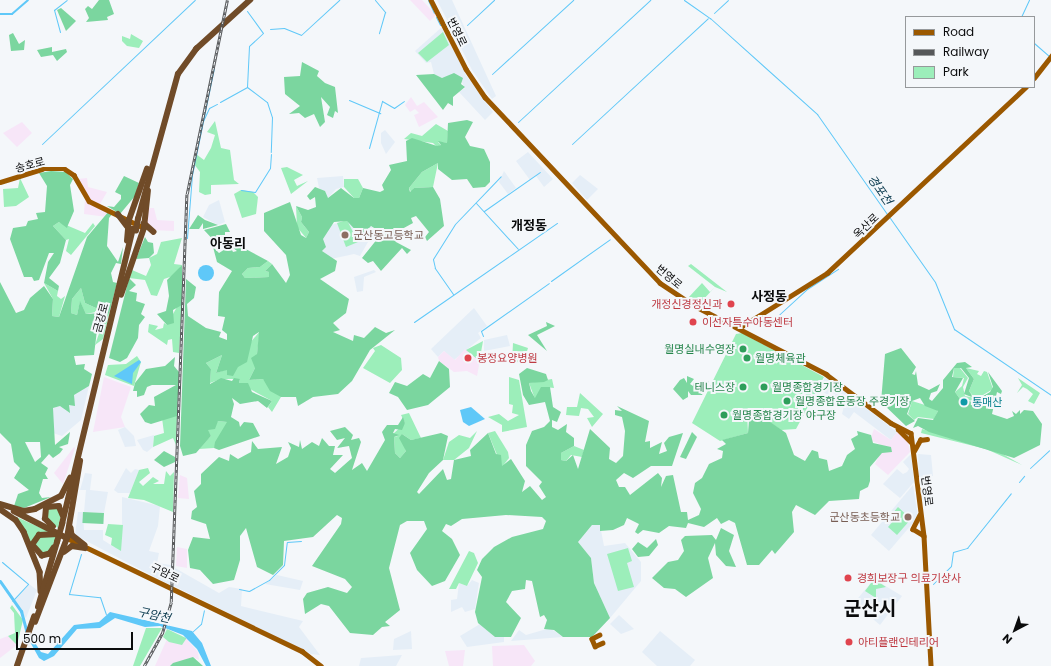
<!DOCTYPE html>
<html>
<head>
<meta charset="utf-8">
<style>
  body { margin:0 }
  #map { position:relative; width:1051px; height:666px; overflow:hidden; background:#f4f7fa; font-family:Poppins,"Noto Sans KR",sans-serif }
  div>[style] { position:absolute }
  .built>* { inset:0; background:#e5eef7 }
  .industrial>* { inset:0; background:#f7e6f8 }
  .medical>* { inset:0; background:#f8e6f8 }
  .green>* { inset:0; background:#9ceeba }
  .forest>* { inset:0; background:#7bd69f; transform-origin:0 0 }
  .water>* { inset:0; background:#5fc8f8 }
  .round { border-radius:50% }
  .stream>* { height:1px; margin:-0.5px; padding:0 0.5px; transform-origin:0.5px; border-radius:0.5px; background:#5fc8f8 }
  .canal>* { height:2px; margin:-1px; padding:0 1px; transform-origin:1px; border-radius:1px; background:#5fc8f8 }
  .river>* { height:3px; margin:-1.5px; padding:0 1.5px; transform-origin:1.5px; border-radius:1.5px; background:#5fc8f8 }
  .major>* { height:4.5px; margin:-2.25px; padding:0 2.25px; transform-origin:2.25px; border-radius:2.25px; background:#9b5800 }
  .highway>* { height:5.5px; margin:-2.75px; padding:0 2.75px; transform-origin:2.75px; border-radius:2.75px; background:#704b28 }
  .rail>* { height:2.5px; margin-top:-1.25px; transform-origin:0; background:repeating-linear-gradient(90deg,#f4f7fa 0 3px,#56585a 0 6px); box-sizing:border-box; border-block:1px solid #56585a }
  .highway-bridge>* { height:5.5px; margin:-2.75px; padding:0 2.75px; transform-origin:2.75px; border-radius:2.75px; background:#704b28 }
  .dots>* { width:11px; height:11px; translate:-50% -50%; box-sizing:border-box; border:2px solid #f4f7fa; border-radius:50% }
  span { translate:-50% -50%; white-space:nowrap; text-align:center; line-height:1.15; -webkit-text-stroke:4px #f4f7fa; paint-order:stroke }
  .street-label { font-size:11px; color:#0a0b0c }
  .education-label { font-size:11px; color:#785e54 }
  .left { translate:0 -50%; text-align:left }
  .right { translate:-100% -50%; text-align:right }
  .health-label { font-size:11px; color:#be3a42 }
  .leisure-label { font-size:11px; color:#27864d }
  .culture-label { font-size:11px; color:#0d838f }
  .water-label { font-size:12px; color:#08384c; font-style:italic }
  .quarter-label { font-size:13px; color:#0a0b0c; font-weight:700 }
  .town-label { font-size:19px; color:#0a0b0c; font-weight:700 }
  .legend { position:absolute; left:905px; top:16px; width:130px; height:72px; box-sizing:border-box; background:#f4f7fa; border:1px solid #96999b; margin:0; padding:5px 7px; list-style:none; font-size:12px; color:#0a0b0c }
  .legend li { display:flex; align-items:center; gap:8px; height:20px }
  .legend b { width:20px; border:1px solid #96999b }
  .north { position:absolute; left:995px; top:610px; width:40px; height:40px; -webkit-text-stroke:3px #f4f7fa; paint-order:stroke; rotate:221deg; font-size:11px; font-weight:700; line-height:16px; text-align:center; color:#0a0b0c }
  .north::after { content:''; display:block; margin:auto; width:14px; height:18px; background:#0a0b0c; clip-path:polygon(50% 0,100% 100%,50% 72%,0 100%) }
  .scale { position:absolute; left:16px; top:632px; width:117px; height:18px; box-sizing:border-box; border:2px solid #0a0b0c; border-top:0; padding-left:5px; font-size:12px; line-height:14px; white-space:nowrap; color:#0a0b0c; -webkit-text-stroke:3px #f4f7fa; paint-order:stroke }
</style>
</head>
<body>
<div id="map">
  <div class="built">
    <i style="clip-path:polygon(437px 0,452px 0,496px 96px,492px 99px,472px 70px)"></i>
    <i style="clip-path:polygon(442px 27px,466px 75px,493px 112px,485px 120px,459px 92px,465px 88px,459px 77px,442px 78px,434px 74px,431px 62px,426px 63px,415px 51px)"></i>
    <i style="clip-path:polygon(385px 130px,395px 142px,386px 154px,381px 143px,381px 133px)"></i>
    <i style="clip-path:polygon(528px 152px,553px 179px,544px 187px,536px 176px,530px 180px,516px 161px)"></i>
    <i style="clip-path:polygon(504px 171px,516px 188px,508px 194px,499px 182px)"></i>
    <i style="clip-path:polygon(580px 175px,598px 189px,587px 200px,572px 183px)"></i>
    <i style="clip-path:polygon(343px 176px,344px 187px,336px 189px,328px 198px,319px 188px,317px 178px)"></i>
    <i style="clip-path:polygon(219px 200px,225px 222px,218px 225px,203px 217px,209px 205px)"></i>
    <i style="clip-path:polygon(347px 220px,361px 235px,370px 226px,382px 233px,377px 238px,372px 235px,360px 256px,354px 254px,331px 259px,322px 251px,326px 247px,322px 240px,328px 226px)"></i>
    <i style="clip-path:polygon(374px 270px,376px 272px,364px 277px,363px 291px,357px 292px,354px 277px)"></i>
    <i style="clip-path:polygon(474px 308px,487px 326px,478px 333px,481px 338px,454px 360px,444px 351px,438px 357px,431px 349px)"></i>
    <i style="clip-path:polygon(507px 335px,510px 346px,484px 351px,484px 340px)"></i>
    <i style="clip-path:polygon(825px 377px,897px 432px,891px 440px,854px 412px,849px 419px,842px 414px,844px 406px,819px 389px)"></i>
    <i style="clip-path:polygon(89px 386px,81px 420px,62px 436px,53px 433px,53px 408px,60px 406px,71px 410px,68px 408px,74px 395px)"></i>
    <i style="clip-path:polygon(125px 427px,134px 436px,136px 446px,125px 447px,118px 430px)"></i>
    <i style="clip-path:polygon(154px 435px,153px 447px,147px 452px,143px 450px,137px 440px)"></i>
    <i style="clip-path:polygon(911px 454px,914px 482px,900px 498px,883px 484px,897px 469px,903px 474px,907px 472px,909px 469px,903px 462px)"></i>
    <i style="clip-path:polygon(918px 454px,931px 455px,933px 476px,919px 477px)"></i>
    <i style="clip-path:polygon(126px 468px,131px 473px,135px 469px,139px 470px,130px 493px,118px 493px,114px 490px)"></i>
    <i style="clip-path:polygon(85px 473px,92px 474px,90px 490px,108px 492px,104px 513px,84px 512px,86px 490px,80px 490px)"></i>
    <i style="clip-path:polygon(913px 485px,918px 517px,889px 551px,871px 535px)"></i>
    <i style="clip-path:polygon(122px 497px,160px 506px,158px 526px,149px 551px,159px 553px,157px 563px,171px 565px,170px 585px,75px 535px,78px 512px,83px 512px,84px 530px,103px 530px,103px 540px,114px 547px,122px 538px)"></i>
    <i style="clip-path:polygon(592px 525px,600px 525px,604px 546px,625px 543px,641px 562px,641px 581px,610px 618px,594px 583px,591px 558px,578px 542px)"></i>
    <i style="clip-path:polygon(175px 568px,219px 593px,229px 587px,242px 589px,241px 606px,303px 621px,299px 627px,320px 655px,311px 654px,174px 586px)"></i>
    <i style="clip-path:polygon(277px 575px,303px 581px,300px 590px,265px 584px)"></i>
    <i style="clip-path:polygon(874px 579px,902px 596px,880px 625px,854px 603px)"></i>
    <i style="clip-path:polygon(472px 580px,479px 583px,475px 609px,465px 612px,462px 607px,451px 612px,451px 600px,457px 599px,459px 583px,467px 586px)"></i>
    <i style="clip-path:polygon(29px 584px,37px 590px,26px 618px,13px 601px)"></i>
    <i style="clip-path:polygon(619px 615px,634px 629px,621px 634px,610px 624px)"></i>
    <i style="clip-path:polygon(480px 624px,495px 637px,504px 637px,504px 642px,467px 647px,460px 636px)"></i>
    <i style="clip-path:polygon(550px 628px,563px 637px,511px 641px,519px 630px,526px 635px)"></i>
    <i style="clip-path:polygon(411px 631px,412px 649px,393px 650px,394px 639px)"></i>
    <i style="clip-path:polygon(660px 631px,695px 660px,690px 666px,657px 666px,642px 652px)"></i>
    <i style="clip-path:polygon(402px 655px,396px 666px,359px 666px,361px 658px)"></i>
  </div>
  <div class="industrial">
    <i style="clip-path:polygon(410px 0,422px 0,436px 15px,430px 21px)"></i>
    <i style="clip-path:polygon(411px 97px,417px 106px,424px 102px,438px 117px,419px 127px,414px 115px,419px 113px,415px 109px,410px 112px,405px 105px)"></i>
    <i style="clip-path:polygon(22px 122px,32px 133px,17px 147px,3px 133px)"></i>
    <i style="clip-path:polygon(87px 178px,88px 187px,107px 192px,100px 204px,91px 201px,78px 179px)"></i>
    <i style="clip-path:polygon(85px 199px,109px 211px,107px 217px,84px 214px)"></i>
    <i style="clip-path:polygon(148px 208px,154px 208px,157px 220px,174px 221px,174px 231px,152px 230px,147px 225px)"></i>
    <i style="clip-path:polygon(104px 377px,131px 387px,121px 417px,125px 427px,93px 432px)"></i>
    <i style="clip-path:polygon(874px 429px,891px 440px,897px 432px,908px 442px,910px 452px,888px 475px,875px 464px,884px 446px,870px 440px)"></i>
    <i style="clip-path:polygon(74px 447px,75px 448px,63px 484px,54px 473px)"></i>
    <i style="clip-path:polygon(180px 475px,187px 478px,189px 499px,178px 498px)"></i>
    <i style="clip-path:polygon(177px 547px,187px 549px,187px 568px,176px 566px)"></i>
    <i style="clip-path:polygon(8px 636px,17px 645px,0 658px,0 639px)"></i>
    <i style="clip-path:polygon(186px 638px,198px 652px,199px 660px,193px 657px,170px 666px,155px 666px,167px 639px,169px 642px)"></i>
    <i style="clip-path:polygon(524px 645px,535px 661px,531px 666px,493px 666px,492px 646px)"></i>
    <i style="clip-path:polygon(465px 650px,463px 666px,449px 666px,445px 651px)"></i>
  </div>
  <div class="medical">
    <i style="clip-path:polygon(465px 349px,480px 360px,477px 376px,467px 371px,454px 372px,439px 361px,438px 357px,444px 351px,455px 360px)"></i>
  </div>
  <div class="green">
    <i style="clip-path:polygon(443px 32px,449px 45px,427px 62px,418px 53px)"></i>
    <i style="clip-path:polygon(131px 34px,143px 41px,139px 48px,127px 46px,122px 41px,122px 36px,130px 39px)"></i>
    <i style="clip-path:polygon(215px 121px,221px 148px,230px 150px,234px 180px,239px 184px,211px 185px,211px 194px,205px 195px,199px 192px,200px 172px,194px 164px,196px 154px,204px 160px,211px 148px,215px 135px,207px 132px)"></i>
    <i style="clip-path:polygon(436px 124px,448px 131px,447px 143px,438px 142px,441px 145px,437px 147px,433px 143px,404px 139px,411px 133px,422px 136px)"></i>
    <i style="clip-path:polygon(438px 163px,433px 187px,414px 188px,411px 192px,409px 188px,422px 172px)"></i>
    <i style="clip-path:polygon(287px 167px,303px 175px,294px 180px,297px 186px,308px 181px,291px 194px,281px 168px)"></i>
    <i style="clip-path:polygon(20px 178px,29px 197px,16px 206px,4px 207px,3px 189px,18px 188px)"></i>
    <i style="clip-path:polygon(344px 179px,358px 179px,363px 188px,359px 198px,354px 198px,344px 187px)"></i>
    <i style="clip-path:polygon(241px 190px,253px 192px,258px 197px,256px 214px,242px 218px,234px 194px)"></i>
    <i style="clip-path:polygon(296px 206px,302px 217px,301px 222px,309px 232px,306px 238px,297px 227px)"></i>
    <i style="clip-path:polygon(347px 220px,358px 242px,346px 247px,337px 223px)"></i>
    <i style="clip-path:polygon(59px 222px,85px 233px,93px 223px,95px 226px,71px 255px,66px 251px,69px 239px,66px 240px,53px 226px)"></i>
    <i style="clip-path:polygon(182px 238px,174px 264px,182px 265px,173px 276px,164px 279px,157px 296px,151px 295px,145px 280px,129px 278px,132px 270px,146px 276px,151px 265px,149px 258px,157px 254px,161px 242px)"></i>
    <i style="clip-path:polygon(268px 261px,272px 264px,265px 271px,269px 272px,269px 277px,245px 278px,242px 274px,248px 268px,260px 267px)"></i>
    <i style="clip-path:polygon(691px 264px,727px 292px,715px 287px,701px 302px,705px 307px,688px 298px,702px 283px,710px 292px,715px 287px,688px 266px)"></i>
    <i style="clip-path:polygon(44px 283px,58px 291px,57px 296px,61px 299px,65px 296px,59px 317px,52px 316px,53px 299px)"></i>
    <i style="clip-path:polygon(81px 288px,85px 303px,109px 314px,103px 339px,95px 345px,103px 322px,96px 312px,86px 314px,80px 302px,77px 315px,71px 313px,72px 299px)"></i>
    <i style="clip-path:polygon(178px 305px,182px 305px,179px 353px,173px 352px,172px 339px,168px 340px,167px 345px,148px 332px,149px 324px,158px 326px,155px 330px,163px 328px,164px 323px,167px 325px)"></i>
    <i style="clip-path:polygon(260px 331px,255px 368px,249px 380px,263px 379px,279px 393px,281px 397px,272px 412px,268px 407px,272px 401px,239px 383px,240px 379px,221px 379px,210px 383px,211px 369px,206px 363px,222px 355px,216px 373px,228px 369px)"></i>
    <i style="clip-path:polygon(742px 333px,824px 377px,796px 429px,781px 430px,750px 408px,747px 413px,748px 433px,720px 441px,692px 423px,736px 334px)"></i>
    <i style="clip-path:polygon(483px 341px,480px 358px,477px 359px,466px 350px)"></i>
    <i style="clip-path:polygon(513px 343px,528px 348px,524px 361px,512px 363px)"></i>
    <i style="clip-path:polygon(381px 345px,401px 358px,402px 370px,390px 383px,363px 368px,375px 351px,373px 348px)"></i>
    <i style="clip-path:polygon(137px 356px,141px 362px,134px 386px,105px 375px,108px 365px,126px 364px)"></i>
    <i style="clip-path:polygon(954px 368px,960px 368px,968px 378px,963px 387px,965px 396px,975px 398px,969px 391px,974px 379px,966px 368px,979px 371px,977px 374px,981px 376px,984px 371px,987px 372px,993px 389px,973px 401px,960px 399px,955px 392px,962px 386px,964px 378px,953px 377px)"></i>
    <i style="clip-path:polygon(509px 377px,519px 380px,527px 427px,502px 432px,502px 425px,488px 417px,499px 414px,508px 421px,519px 415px,512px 413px,513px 405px,509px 404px)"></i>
    <i style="clip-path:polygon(1018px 378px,1040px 393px,1034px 404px,1028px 401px,1033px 394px,1027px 389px,1023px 387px,1017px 393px,1022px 385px)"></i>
    <i style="clip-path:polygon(552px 379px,554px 388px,545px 387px,535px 399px,529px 383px)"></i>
    <i style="clip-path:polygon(580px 393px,603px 414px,592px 427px,587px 418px,594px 417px,588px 409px,581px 408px,579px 416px,566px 415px,567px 407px,577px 407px)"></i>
    <i style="clip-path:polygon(912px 401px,935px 408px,938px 411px,934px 419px,918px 417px,914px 420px,908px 414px)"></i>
    <i style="clip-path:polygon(409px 413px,421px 438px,411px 440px,402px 434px,406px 451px,400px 458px,395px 453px,394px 437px,398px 436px,393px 434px,405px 423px,401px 415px)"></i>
    <i style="clip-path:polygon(169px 415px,177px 416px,176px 445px,173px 438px,153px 447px,154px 436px,164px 433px,162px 418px)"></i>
    <i style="clip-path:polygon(218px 421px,228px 422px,214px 448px,199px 449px,211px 436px,207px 430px)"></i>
    <i style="clip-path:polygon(922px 429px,999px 452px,1022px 465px,986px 449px,921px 433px)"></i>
    <i style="clip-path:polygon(477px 431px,469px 448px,454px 460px,443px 460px,449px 442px,459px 435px,470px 438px)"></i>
    <i style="clip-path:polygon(495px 431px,508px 452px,509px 458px,502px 467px,488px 433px)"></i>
    <i style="clip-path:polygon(574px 446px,584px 450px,582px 457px,571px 455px,566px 461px,561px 460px,561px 453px)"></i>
    <i style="clip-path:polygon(148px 468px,150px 473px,139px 482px,143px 486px,153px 477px,159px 481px,153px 484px,164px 484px,166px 471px,170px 476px,174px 472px,173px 512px,144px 500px,128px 498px,139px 470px)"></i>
    <i style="clip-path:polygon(47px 507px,58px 507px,61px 515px,58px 528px,47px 520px)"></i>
    <i style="clip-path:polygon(898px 507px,911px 519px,897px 535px,888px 527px,895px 519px,891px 515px)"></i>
    <i style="clip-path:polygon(12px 515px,50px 532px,31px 544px)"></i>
    <i style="clip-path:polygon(108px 524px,123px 525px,121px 551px,111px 545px,112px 538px,105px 535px)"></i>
    <i style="clip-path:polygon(46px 535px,56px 537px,50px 552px,44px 555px,34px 548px,37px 538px)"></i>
    <i style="clip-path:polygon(628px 548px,632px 561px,627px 563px,634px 587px,618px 591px,607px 554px)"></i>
    <i style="clip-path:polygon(469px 551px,474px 553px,478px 563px,467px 586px,459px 583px,456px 589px,449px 589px)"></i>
    <i style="clip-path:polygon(874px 579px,886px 587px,876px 589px,876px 598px,865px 591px)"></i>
    <i style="clip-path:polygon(12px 605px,23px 620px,17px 645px,8px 636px,15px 633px,14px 613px,10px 608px)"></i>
    <i style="clip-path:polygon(146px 628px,162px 628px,140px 666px,133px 666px)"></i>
    <i style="clip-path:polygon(167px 629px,186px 638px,186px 639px,182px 645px,169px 642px,163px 637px)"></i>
  </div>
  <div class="forest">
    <i style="clip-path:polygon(99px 0,109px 0,114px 14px,107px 17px,108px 20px,86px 22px,89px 18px,85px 9px,88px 6px,92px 9px)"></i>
    <i style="clip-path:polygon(61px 8px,76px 21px,66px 31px,57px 10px)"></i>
    <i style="clip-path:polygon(13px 33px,19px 44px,25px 40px,24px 50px,11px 51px,9px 35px)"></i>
    <i style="clip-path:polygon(52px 47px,52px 52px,66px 49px,67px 52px,57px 61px,53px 55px,41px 57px,37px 50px)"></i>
    <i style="clip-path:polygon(302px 62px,319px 71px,317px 76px,325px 83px,335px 87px,338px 113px,335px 111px,333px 118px,327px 115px,330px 107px,321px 97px,325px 122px,320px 127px,314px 114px,305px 118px,299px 113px,289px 114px,300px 106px,285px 94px,284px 77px,300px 76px)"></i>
    <i style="clip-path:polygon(454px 73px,463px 78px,461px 84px,465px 87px,453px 97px,453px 106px,448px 103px,443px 110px,416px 75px,434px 74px,442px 78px)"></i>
    <i style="clip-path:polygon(467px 120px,473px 122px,465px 137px,470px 146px,484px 149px,490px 162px,490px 182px,485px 187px,473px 188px,467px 179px,452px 180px,438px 169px,438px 163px,422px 172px,409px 188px,410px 192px,414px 188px,433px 187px,440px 199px,444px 226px,427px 241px,425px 237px,429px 232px,416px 216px,411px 218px,413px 223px,402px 229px,408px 236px,394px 235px,396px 242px,411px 250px,407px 254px,402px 248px,381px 271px,373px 261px,368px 263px,362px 258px,382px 233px,371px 226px,361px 236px,347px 221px,334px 222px,323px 239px,326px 247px,322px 251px,337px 261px,335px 271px,320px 279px,349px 299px,346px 313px,333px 323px,340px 330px,333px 332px,353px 341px,354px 335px,364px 338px,375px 327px,386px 333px,395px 330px,370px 350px,352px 381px,338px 394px,313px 397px,298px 406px,296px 397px,281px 397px,270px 391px,263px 379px,249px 380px,255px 368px,251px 358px,257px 354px,259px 332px,253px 336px,247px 362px,238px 367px,233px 376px,227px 375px,227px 370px,216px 373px,222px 355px,206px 363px,211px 369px,210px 384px,221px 378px,232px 381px,234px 378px,240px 379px,239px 383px,248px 383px,252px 392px,272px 401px,267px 408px,258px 401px,240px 404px,232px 398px,234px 404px,231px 417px,239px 422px,240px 427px,244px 422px,253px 423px,260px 436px,219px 450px,214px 448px,215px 442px,227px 422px,218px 421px,215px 429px,208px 430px,211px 436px,196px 453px,183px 456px,180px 446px,186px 279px,196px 287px,194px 298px,187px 304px,188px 316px,206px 328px,221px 332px,219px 337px,227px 340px,227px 334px,222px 330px,225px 317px,218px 316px,219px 292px,232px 271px,217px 262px,213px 247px,219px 253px,230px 246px,233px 252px,237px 251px,224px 241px,218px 245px,204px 230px,226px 224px,230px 232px,225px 232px,225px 238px,268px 261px,260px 267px,248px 268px,242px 274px,245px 278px,269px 277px,269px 272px,265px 271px,272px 264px,286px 283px,290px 275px,286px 255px,264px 231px,264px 213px,290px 202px,301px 235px,306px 238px,309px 232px,301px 222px,302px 217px,296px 206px,308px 210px,316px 207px,315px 197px,310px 200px,307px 196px,315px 187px,325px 191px,328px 198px,341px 188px,354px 198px,359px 198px,363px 188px,380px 192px,384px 190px,382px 185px,391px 170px,389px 165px,407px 161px,406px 141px,412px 138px,437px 146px,441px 145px,438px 141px,447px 143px,448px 123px)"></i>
    <i style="clip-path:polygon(51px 171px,66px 172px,73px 179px,70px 185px,74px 211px,68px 225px,67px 228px,59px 222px,53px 226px,66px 240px,60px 263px,49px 278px,59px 286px,58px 291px,44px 283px,48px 262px,54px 253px,49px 253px,39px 280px,34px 281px,32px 277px,24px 277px,10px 239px,13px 228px,26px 226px,28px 221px,38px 219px,36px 213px,45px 212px,47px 186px,39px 173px)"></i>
    <i style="clip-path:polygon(124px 176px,139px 183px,135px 196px,120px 214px,107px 206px,114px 207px,121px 199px,121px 195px,115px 192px)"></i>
    <i style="clip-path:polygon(evenodd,109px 211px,113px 213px,109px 218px,107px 246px,118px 262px,123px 247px,121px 264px,116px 263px,111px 273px,113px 282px,117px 283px,109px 314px,85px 303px,81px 288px,72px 299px,71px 313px,77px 315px,80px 301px,86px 314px,100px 313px,104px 318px,97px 330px,94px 355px,74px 356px,76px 365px,85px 364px,84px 369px,92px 374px,89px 386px,74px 395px,75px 406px,69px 405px,70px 413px,60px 406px,53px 408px,55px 445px,70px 432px,68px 444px,59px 447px,63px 449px,60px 453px,53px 458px,49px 454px,41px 463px,48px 468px,45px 474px,48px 479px,43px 479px,39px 493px,42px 498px,51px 497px,24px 508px,14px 506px,18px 494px,29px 490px,14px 478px,20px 468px,14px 462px,11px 444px,0 433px,0 282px,16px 313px,24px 310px,30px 298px,44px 286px,53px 299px,52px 316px,59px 317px,87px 237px,109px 211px,25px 442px,40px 442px,41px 457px,35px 462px,25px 442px)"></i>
    <i style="clip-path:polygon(198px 215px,205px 220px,218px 225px,203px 229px,203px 223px,199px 229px,189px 229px)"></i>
    <i style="clip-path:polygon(145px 237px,148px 242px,153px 243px,154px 253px,149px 258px,136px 259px)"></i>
    <i style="clip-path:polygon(182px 265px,182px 305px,173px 310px,174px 323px,167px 325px,157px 314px,166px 311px,169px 296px,167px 280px)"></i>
    <i style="clip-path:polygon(129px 278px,136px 285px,129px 291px,137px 293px,136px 301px,145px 304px,141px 314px,145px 317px,139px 325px,138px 338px,127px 358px,120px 362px,109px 358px)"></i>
    <i style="clip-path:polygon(546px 322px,555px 326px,537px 335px,547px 351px,528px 335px,547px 326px)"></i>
    <i style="clip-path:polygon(901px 348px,916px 367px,912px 374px,915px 375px,916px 371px,918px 385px,929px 390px,940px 384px,937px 391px,931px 393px,929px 399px,932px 401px,943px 388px,943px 380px,957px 363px,965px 362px,972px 367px,966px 368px,974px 379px,969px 391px,974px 398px,964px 394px,969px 378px,961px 368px,954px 368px,952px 377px,963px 378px,955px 392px,960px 399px,973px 402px,990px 392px,993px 387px,988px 372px,1002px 391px,1001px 394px,997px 392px,992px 414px,1007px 419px,1014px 416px,1012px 411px,1016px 414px,1020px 410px,1020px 414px,1024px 410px,1033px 411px,1042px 424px,1040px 445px,1014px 458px,929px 432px,918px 426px,913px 428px,918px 418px,933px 420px,938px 411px,925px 406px,920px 398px,912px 401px,907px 414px,915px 421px,906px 426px,881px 402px,885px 354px)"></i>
    <i style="clip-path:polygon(175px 357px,174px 366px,179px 372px,177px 416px,151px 424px,145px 422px,140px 414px,149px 405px,155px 406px,154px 397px,176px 385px,152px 385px,147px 387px,144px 395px,137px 397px,137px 391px,133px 391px,135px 383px,146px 369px,165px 366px)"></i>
    <i style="clip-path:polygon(439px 361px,449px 369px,450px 387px,428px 405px,407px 410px,398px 397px,389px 393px,395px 382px,407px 386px,423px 374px,430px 378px)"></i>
    <i style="clip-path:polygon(527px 368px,546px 374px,548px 380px,544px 382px,529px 383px,531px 391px,535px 398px,541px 387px,550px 387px,553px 407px,561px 412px,557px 422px,552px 420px,552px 427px,558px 430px,567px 424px,566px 432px,574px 438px,574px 446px,561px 453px,561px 460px,566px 461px,573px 455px,578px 469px,590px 429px,610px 448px,609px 459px,616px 463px,623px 456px,625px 431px,622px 417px,615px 415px,615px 410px,622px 411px,617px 406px,649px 421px,645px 442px,650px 441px,650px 448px,662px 442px,659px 454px,667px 451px,664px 443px,669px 437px,683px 433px,672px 466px,651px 466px,633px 478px,624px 473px,616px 480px,619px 487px,625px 487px,630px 495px,658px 473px,662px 478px,661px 487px,666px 476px,673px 475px,681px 512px,687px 512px,688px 520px,699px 515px,701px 509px,693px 493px,695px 483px,702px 478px,709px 464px,722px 458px,723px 451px,717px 449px,726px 444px,722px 440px,748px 433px,750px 408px,786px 433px,794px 455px,805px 461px,812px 450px,818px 452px,819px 458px,827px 460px,829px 471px,842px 466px,847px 455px,855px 449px,851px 439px,858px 435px,857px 431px,871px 435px,873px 443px,891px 447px,892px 452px,882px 453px,870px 467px,870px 481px,868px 487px,860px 491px,859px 499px,829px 501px,815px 515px,796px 505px,792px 512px,794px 532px,775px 554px,772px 550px,759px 565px,747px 565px,735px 523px,729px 520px,721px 524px,717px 518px,704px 527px,688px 523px,686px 528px,669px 526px,659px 533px,643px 530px,638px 534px,635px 532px,639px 524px,627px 518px,624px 525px,613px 530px,600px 531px,600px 525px,592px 525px,578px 542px,591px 558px,594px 583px,610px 618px,592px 637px,563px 637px,554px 630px,544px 629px,547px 620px,544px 615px,540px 617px,532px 581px,526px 580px,525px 589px,512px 591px,506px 602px,521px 618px,511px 637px,495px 637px,478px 623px,475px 612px,482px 577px,477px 570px,482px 559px,494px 547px,512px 537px,543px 529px,546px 521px,542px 517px,506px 515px,462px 519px,451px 526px,446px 524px,442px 531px,452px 539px,460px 555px,445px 581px,432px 586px,417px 570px,410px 553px,427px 529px,424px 521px,407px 521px,400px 525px,389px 568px,400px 610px,385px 622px,390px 626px,382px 627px,373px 635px,350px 633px,329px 606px,321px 604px,305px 614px,303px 599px,307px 593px,328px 587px,347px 593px,352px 587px,345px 579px,312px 566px,341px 524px,342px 518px,337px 515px,313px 537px,284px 541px,283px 565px,273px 575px,257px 567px,246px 528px,240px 536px,240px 560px,234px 580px,213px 584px,200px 570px,190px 568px,188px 550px,193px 537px,210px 539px,206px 524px,191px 519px,192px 511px,197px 507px,194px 491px,201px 484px,201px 474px,219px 457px,229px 461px,230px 454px,238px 459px,251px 452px,252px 441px,258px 449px,282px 447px,276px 464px,288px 457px,291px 448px,288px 442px,299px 447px,300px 440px,302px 449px,312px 442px,319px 446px,322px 438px,329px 446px,335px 446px,333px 455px,343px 455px,330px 469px,335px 473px,352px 458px,349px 446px,337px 448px,345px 438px,337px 440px,330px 431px,345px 427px,353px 435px,351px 440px,359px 438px,361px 442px,352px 470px,362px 463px,367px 471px,385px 440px,382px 432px,387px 425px,398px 425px,403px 417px,405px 423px,402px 430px,395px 429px,393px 433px,399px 435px,394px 437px,395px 453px,400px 458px,406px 451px,399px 438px,402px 434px,411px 440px,441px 433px,448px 436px,443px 460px,429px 473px,417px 492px,419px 494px,443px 469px,447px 480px,451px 479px,454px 460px,471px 456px,470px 450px,488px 433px,496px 454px,501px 455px,502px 466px,511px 459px,525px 481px,522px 492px,530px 486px,542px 500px,546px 497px,539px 486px,542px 482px,526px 466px,526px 445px,532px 431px,544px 427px,550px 421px,545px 402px,529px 405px,523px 395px,519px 374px)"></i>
    <i style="clip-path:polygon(687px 376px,694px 379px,690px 384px,693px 386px,694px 382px,709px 381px,702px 395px,691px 395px,688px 391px,688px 397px,683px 400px,673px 389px,680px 380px,684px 378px,687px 383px)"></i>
    <i style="clip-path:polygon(692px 432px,697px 437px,686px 459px,680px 457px)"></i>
    <i style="clip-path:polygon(164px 451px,175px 457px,175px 462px,164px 467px,154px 460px)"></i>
    <i style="left:83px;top:512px;width:21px;height:11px;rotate:3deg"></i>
    <i style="clip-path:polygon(721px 528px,734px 535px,729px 551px,736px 567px,726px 566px,716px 555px,715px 543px,708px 558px,713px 578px,686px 597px,675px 589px,664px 588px,652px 578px,668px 562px,678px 560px,684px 551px,681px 540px,685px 536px,712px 535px,716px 540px)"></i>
    <i style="clip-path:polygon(656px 539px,658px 545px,649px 556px,638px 557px,632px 549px,638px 542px,647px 548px)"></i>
    <i style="clip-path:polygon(193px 657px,203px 666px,170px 666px,173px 663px)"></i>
  </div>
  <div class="water">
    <i class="round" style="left:198px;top:265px;width:16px;height:16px"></i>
    <i style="clip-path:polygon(139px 360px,141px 362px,133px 373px,132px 384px,114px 376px)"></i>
    <i style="clip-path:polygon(471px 407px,485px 419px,469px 426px,463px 422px,460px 410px)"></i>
    <i style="clip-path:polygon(110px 612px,192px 631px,202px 643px,211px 666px,206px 666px,197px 649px,183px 635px,160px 626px,145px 627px,115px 618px,100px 628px,77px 629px,54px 656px,44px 661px,39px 658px,25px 633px,26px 629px,41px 652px,48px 654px,74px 625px,99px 622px)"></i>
  </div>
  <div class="stream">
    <i style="left:375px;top:0;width:16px;rotate:50deg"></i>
    <i style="left:385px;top:12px;width:22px;rotate:106deg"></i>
    <i style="left:428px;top:0;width:14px;rotate:65deg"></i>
    <i style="left:684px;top:0;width:32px;rotate:35deg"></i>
    <i style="left:710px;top:18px;width:144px;rotate:41.9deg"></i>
    <i style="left:817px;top:114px;width:122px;rotate:55deg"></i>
    <i style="left:247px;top:11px;width:27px;rotate:54deg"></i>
    <i style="left:263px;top:33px;width:19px;rotate:137deg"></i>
    <i style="left:249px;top:46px;width:41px;rotate:92.8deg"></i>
    <i style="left:247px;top:87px;width:25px;rotate:37deg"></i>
    <i style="left:267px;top:102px;width:16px;rotate:72deg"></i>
    <i style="left:272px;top:117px;width:35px;rotate:92deg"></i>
    <i style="left:714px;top:13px;width:19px;rotate:-43deg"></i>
    <i style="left:436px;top:17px;width:9px;rotate:63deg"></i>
    <i style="left:1021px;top:17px;width:19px;rotate:-65deg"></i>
    <i style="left:467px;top:25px;width:37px;rotate:-43deg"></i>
    <i style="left:270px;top:29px;width:14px;rotate:-4deg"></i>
    <i style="left:284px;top:28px;width:18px;rotate:22deg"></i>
    <i style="left:301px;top:35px;width:52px;rotate:-42.6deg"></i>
    <i style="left:60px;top:32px;width:23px;rotate:-105deg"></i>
    <i style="left:54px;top:10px;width:16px;rotate:-38deg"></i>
    <i style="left:1034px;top:43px;width:20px;rotate:41deg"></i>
    <i style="left:492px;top:74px;width:110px;rotate:-42.4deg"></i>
    <i style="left:349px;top:100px;width:34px;rotate:23deg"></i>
    <i style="left:220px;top:102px;width:31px;rotate:-29deg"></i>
    <i style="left:203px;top:121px;width:14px;rotate:-65deg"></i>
    <i style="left:209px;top:108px;width:9px;rotate:-27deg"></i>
    <i style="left:518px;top:122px;width:180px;rotate:-42.7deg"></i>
    <i style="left:200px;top:133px;width:9px;rotate:-77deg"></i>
    <i style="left:42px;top:144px;width:210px;rotate:-43.3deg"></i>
    <i style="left:572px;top:144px;width:185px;rotate:-42.8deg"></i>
    <i style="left:369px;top:148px;width:49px;rotate:-74.5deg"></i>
    <i style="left:382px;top:101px;width:14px;rotate:30deg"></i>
    <i style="left:394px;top:108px;width:12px;rotate:-35deg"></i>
    <i style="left:241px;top:190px;width:14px;rotate:8deg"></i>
    <i style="left:255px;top:192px;width:28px;rotate:-58deg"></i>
    <i style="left:270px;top:168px;width:14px;rotate:-86deg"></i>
    <i style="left:476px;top:203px;width:62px;rotate:47.6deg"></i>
    <i style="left:484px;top:211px;width:68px;rotate:-34.9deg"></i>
    <i style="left:890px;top:218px;width:78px;rotate:54.9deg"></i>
    <i style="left:935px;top:282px;width:51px;rotate:68deg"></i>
    <i style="left:954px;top:329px;width:117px;rotate:34.2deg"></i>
    <i style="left:187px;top:238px;width:63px;rotate:-85.5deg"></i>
    <i style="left:192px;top:175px;width:109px;rotate:-78.4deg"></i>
    <i style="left:551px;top:281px;width:72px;rotate:-35.4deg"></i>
    <i style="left:453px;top:294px;width:32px;rotate:-125deg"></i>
    <i style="left:435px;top:268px;width:9px;rotate:-103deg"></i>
    <i style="left:433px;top:259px;width:41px;rotate:-57.8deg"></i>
    <i style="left:455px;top:224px;width:66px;rotate:-46.2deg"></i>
    <i style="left:414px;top:322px;width:174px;rotate:-34.7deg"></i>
    <i style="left:771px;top:322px;width:49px;rotate:-42.5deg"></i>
    <i style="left:807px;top:289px;width:37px;rotate:-33deg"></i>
    <i style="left:483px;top:336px;width:5px;rotate:-112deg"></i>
    <i style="left:481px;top:331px;width:83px;rotate:-35.2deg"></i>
    <i style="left:1051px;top:444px;width:7px;rotate:90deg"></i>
    <i style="left:1030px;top:468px;width:26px;rotate:-43deg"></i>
    <i style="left:1019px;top:482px;width:8px;rotate:-50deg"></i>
    <i style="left:81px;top:554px;width:42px;rotate:106.7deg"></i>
    <i style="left:69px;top:594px;width:31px;rotate:6deg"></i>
    <i style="left:100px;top:597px;width:18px;rotate:71deg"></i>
    <i style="left:2px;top:562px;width:34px;rotate:40deg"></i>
    <i style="left:28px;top:584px;width:23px;rotate:133deg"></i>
    <i style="left:933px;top:584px;width:25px;rotate:-45deg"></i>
    <i style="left:951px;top:566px;width:14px;rotate:-82deg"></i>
    <i style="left:953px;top:552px;width:15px;rotate:-16deg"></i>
    <i style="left:967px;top:548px;width:70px;rotate:-51.3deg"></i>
    <i style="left:239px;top:589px;width:10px;rotate:11deg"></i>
    <i style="left:249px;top:591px;width:23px;rotate:-29deg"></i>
    <i style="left:269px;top:580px;width:21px;rotate:-45deg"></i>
    <i style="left:284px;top:565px;width:23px;rotate:-83deg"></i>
    <i style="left:287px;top:542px;width:14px;rotate:-4deg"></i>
    <i style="left:192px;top:632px;width:12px;rotate:-42deg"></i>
    <i style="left:201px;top:624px;width:14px;rotate:-78deg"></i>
  </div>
  <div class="canal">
    <i style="left:0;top:14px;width:12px"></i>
    <i style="left:12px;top:14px;width:21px;rotate:-41deg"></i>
  </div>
  <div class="river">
    <i style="left:0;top:581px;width:37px;rotate:55deg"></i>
    <i style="left:21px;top:611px;width:24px;rotate:75deg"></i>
  </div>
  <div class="major">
    <i style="left:431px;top:0;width:77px;rotate:63.1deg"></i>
    <i style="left:466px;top:69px;width:34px;rotate:56deg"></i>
    <i style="left:485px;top:97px;width:255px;rotate:46.7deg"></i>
    <i style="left:660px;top:283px;width:42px;rotate:33.3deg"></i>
    <i style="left:695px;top:306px;width:148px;rotate:27.4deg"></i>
    <i style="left:826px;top:374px;width:81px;rotate:37deg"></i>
    <i style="left:891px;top:423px;width:22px;rotate:27deg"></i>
    <i style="left:911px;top:433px;width:104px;rotate:82.8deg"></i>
    <i style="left:924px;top:536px;width:130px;rotate:86.9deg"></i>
    <i style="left:1034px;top:78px;width:28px;rotate:-52deg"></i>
    <i style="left:0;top:182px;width:44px;rotate:-17.2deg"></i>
    <i style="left:42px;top:169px;width:23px"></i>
    <i style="left:65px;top:169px;width:11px;rotate:34deg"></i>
    <i style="left:74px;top:175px;width:30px;rotate:60deg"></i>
    <i style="left:89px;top:201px;width:61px;rotate:26.1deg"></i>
    <i style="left:730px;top:323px;width:17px;rotate:-3deg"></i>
    <i style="left:739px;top:328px;width:104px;rotate:-32deg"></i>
    <i style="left:827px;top:273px;width:272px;rotate:-43.1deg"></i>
    <i style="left:898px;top:429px;width:18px;rotate:45deg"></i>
    <i style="left:914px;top:451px;width:13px;rotate:-61deg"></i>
    <i style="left:920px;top:440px;width:7px;rotate:-8deg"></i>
    <i style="left:920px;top:515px;width:16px;rotate:117deg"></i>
    <i style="left:913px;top:529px;width:12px;rotate:31deg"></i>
    <i style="left:67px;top:538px;width:261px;rotate:25.7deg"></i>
    <i style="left:302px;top:651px;width:24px;rotate:38deg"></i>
    <i style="left:600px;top:635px;width:9px;rotate:153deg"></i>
    <i style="left:592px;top:639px;width:8px;rotate:67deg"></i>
    <i style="left:595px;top:646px;width:8px;rotate:-23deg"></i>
  </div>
  <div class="highway">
    <i style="left:118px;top:214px;width:15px;rotate:53deg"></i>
    <i style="left:138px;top:219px;width:150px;rotate:-74.6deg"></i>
    <i style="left:178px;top:74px;width:31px;rotate:-54deg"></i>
    <i style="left:196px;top:49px;width:73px;rotate:-42.2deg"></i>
    <i style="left:144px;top:223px;width:13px;rotate:42deg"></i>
    <i style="left:127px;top:241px;width:21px;rotate:-85deg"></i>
    <i style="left:129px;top:220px;width:54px;rotate:-70.6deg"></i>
    <i style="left:121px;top:295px;width:71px;rotate:-71.1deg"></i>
    <i style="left:144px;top:228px;width:37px;rotate:-84deg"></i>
    <i style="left:0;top:504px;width:25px;rotate:16deg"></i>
    <i style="left:24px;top:511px;width:11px;rotate:-10deg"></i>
    <i style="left:35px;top:509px;width:29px;rotate:-27deg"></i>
    <i style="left:61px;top:496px;width:20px;rotate:-63deg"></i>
    <i style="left:0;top:509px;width:19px;rotate:35deg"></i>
    <i style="left:16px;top:520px;width:14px;rotate:56deg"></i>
    <i style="left:24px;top:532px;width:43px;rotate:68.2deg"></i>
    <i style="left:40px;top:572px;width:19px;rotate:87deg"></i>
    <i style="left:14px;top:511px;width:59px;rotate:27deg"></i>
    <i style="left:62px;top:524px;width:303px;rotate:-76.5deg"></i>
    <i style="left:53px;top:527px;width:11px;rotate:-135deg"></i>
    <i style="left:45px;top:519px;width:12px;rotate:-85deg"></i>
    <i style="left:46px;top:507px;width:13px;rotate:-4deg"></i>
    <i style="left:59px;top:506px;width:10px;rotate:66deg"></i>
    <i style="left:71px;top:528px;width:7px;rotate:82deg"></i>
    <i style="left:72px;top:535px;width:16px;rotate:38deg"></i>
    <i style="left:54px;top:548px;width:7px;rotate:124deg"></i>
    <i style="left:50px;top:554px;width:8px;rotate:166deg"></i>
    <i style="left:42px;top:556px;width:15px;rotate:-132deg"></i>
    <i style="left:32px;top:545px;width:12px;rotate:-55deg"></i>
    <i style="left:39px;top:535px;width:19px;rotate:-3deg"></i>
    <i style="left:64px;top:552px;width:10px;rotate:-37deg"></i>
    <i style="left:72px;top:546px;width:13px;rotate:9deg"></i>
    <i style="left:38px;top:607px;width:68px;rotate:-73.7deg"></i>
    <i style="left:35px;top:622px;width:90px;rotate:-69.1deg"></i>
    <i style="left:67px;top:538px;width:78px;rotate:-80.4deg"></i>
    <i style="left:17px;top:666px;width:52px;rotate:-70.9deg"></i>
  </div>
  <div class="rail">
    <i style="left:144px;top:666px;width:37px;rotate:-61deg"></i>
    <i style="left:162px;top:634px;width:33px;rotate:-74deg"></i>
    <i style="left:171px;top:602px;width:408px;rotate:-87.8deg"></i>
    <i style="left:187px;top:194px;width:198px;rotate:-78.3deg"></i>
  </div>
  <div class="highway-bridge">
    <i style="left:136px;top:231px;width:12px;rotate:-81deg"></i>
    <i style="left:57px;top:542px;width:19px;rotate:-74deg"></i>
  </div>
  <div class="dots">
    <i style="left:345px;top:235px;background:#8d6e63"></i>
    <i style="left:731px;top:304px;background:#e0444e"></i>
    <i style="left:693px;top:322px;background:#e0444e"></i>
    <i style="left:743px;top:349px;background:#2e9e5b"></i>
    <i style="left:468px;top:358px;background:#e0444e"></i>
    <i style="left:747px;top:358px;background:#2e9e5b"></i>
    <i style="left:743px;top:387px;background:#2e9e5b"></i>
    <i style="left:764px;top:387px;background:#2e9e5b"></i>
    <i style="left:787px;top:401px;background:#2e9e5b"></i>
    <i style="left:964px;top:402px;background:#0f9aa8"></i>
    <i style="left:724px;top:415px;background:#2e9e5b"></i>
    <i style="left:908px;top:517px;background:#8d6e63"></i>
    <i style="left:848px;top:578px;background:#e0444e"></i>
    <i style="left:849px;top:642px;background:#e0444e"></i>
  </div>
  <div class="street-label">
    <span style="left:457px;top:32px;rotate:64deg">번영로</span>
    <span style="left:30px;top:165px;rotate:-15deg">송호로</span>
    <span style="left:866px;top:226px;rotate:-44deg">옥산로</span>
    <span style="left:669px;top:277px;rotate:40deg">번영로</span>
    <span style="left:101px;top:318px;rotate:-75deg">금강로</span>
    <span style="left:927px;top:491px;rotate:83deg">번영로</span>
    <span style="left:165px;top:573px;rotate:26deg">구암로</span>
  </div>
  <div class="education-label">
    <span class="left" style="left:353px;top:235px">군산동고등학교</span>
    <span class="right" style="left:900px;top:517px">군산동초등학교</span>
  </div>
  <div class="health-label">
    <span class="right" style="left:722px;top:304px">개정신경정신과</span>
    <span class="left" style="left:702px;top:322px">이선자특수아동센터</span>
    <span class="left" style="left:477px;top:358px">봉정요양병원</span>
    <span class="left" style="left:857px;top:578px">경희보장구 의료기상사</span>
    <span class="left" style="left:858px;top:642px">아티플랜인테리어</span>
  </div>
  <div class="leisure-label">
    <span class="right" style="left:735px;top:349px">월명실내수영장</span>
    <span class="left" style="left:755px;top:358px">월명체육관</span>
    <span class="right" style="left:735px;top:387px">테니스장</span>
    <span class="left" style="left:772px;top:387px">월명종합경기장</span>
    <span class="left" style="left:795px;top:401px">월명종합운동장 주경기장</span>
    <span class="left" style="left:732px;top:415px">월명종합경기장 야구장</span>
  </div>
  <div class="culture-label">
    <span class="left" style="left:972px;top:402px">통매산</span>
  </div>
  <div class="water-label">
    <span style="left:880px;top:190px;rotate:55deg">경포천</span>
    <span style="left:154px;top:615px;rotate:13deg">구암천</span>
  </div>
  <div class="quarter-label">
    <span style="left:529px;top:226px">개정동</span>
    <span style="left:228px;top:244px">아동리</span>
    <span style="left:769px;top:297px">사정동</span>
  </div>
  <div class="town-label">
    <span style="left:870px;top:609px">군산시</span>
  </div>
  <ul class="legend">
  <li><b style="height:5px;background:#9b5800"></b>Road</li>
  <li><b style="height:5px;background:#56585a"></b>Railway</li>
  <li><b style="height:11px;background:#9ceeba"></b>Park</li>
  </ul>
  <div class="north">N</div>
  <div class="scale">500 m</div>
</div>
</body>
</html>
